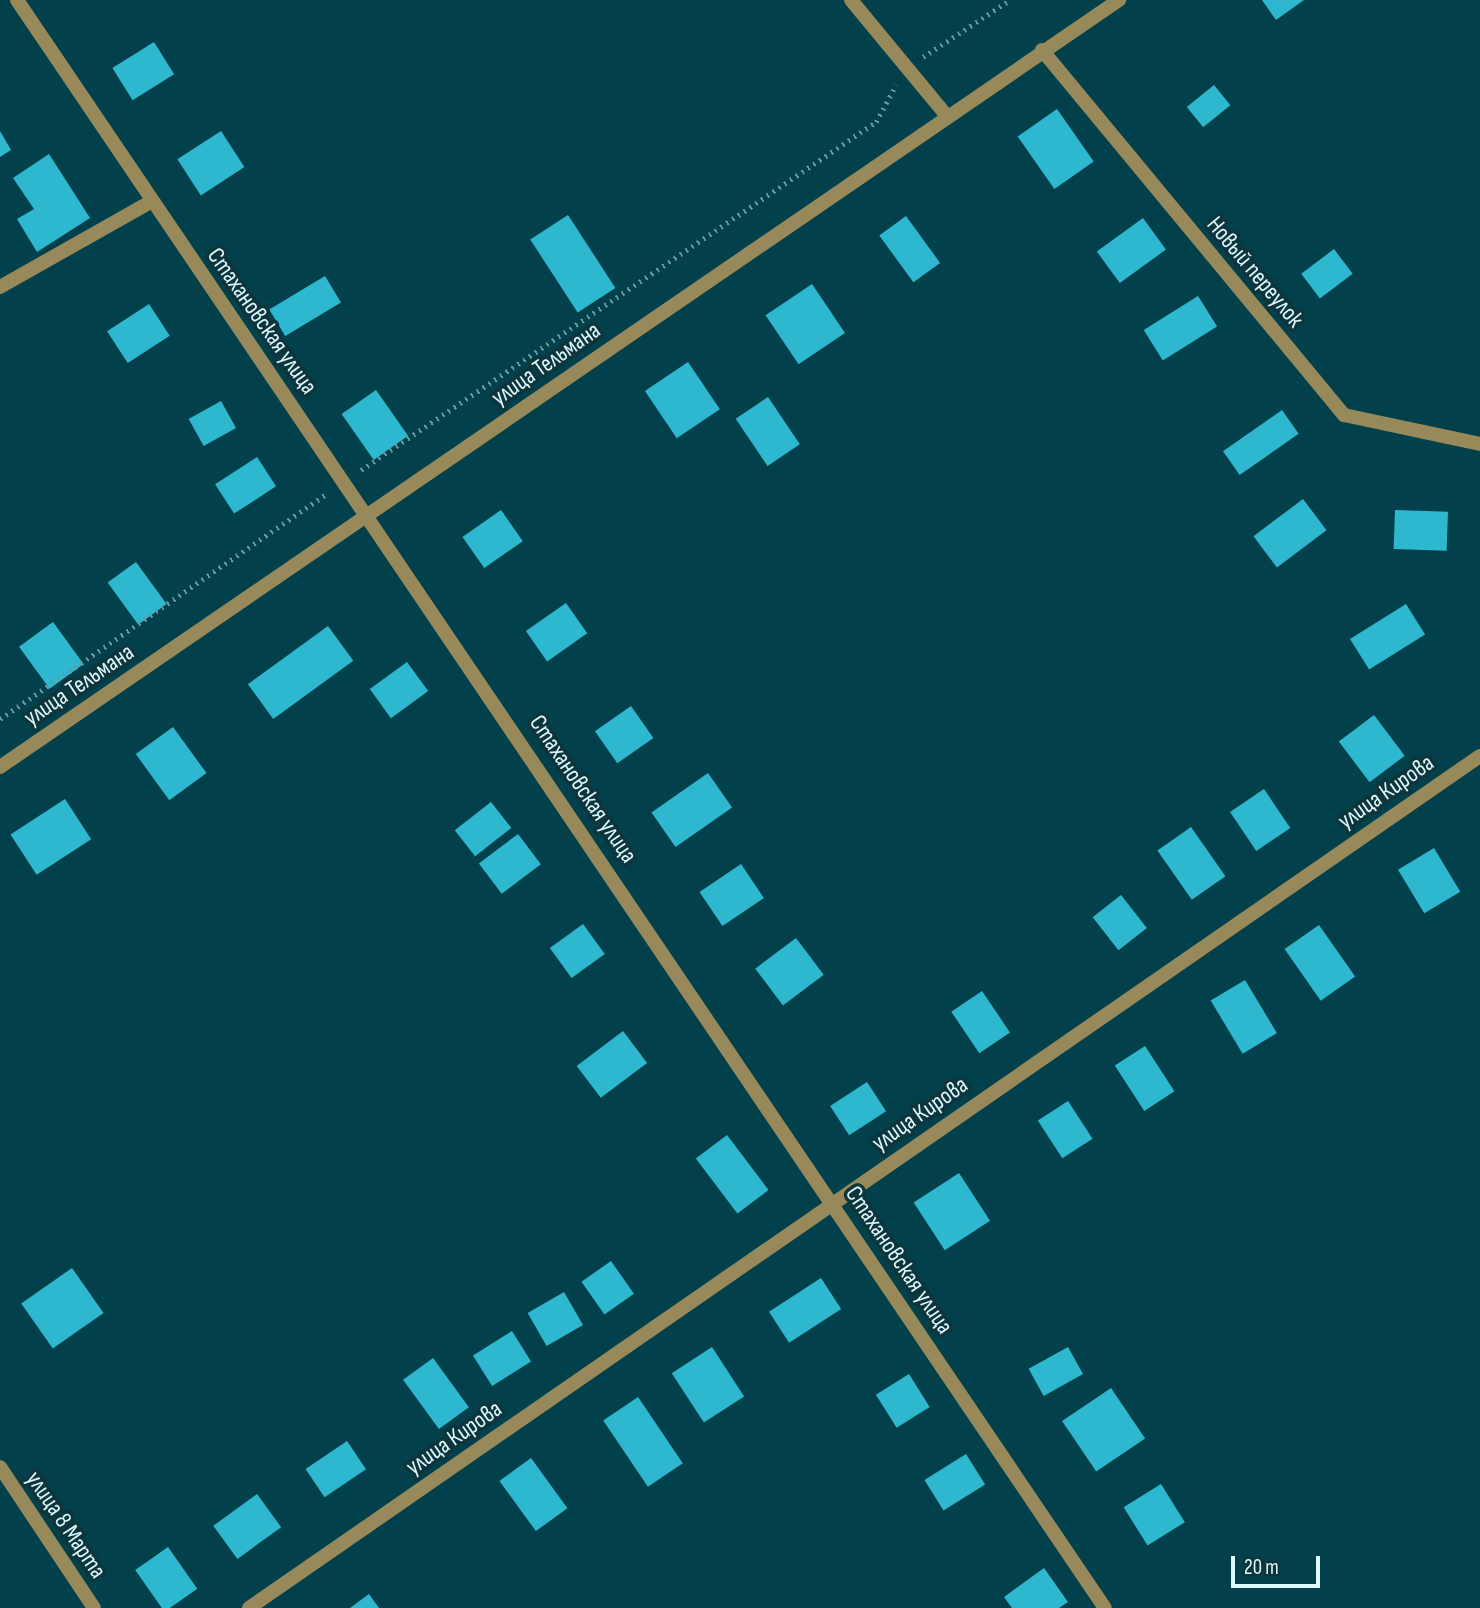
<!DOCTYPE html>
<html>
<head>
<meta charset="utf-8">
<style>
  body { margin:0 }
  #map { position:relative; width:1480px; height:1608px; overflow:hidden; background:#02414b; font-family:"Sofia Sans Condensed",sans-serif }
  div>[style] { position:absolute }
  .building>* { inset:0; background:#2eb8cf; transform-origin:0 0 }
  .path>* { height:4.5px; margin-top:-2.25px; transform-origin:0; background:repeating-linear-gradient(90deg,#67969e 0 2px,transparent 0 7px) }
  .minor>* { height:14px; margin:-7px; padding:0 7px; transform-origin:7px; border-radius:7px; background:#98895b }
  .tertiary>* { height:14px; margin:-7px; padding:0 7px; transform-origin:7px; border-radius:7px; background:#98895b }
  span { translate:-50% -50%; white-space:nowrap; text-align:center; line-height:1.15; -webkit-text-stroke:7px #0e353c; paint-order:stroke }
  .street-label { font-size:24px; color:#ddf9fe }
  .scale { position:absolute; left:1231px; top:1556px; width:89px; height:32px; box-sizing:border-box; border:4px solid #ddf9fe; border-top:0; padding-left:9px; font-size:21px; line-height:24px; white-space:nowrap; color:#ddf9fe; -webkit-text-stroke:5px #0e353c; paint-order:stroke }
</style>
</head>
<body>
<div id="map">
  <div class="building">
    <i style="clip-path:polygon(1262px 0,1304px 0,1276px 20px)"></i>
    <i style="left:154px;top:42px;width:38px;height:49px;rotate:58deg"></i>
    <i style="left:1214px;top:85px;width:26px;height:35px;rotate:51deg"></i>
    <i style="left:1057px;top:109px;width:64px;height:48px;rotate:55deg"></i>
    <i style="clip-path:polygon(0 131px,11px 150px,0 157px)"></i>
    <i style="left:221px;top:131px;width:43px;height:52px;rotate:57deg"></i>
    <i style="clip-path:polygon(49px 154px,90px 218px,37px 252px,17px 219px,34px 209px,13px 178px)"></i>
    <i style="left:568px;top:215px;width:87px;height:45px;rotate:57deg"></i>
    <i style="left:906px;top:216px;width:58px;height:33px;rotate:54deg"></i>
    <i style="left:1143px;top:218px;width:39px;height:57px;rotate:54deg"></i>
    <i style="left:1334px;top:249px;width:31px;height:41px;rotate:53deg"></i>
    <i style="left:325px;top:276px;width:31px;height:65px;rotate:59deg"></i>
    <i style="left:812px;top:284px;width:59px;height:56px;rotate:56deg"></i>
    <i style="left:1198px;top:296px;width:36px;height:64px;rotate:58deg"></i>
    <i style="left:149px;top:304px;width:38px;height:50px;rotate:57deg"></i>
    <i style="left:688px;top:362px;width:57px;height:52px;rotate:56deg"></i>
    <i style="left:376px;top:390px;width:56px;height:42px;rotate:55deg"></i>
    <i style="left:768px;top:397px;width:57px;height:39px;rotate:56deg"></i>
    <i style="left:221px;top:401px;width:31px;height:37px;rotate:61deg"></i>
    <i style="left:1282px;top:410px;width:29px;height:72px;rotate:55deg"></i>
    <i style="left:257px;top:457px;width:35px;height:50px;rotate:57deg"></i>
    <i style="left:1303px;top:499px;width:39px;height:62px;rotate:53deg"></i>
    <i style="left:501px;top:510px;width:38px;height:47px;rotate:55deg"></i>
    <i style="left:1395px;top:510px;width:53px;height:39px;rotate:2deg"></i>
    <i style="left:136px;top:562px;width:52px;height:35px;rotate:54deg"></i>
    <i style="left:566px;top:603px;width:37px;height:49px;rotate:55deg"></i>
    <i style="left:1406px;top:604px;width:36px;height:66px;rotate:58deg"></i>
    <i style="left:53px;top:622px;width:52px;height:42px;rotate:54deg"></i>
    <i style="left:328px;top:626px;width:43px;height:99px;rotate:54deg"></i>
    <i style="left:407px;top:662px;width:36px;height:46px;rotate:54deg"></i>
    <i style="left:631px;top:706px;width:39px;height:44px;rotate:55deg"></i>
    <i style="left:1374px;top:715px;width:51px;height:44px;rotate:53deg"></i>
    <i style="left:173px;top:727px;width:57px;height:46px;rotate:54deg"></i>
    <i style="left:708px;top:773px;width:42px;height:69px;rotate:55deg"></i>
    <i style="left:1264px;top:789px;width:47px;height:41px;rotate:56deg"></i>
    <i style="left:65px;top:799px;width:48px;height:65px;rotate:57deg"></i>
    <i style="left:491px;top:802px;width:33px;height:46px;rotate:52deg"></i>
    <i style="left:1191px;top:827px;width:60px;height:41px;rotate:55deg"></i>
    <i style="left:518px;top:834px;width:38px;height:49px;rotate:53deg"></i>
    <i style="left:1434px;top:848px;width:51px;height:42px;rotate:59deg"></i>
    <i style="left:741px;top:864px;width:41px;height:50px;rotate:56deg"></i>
    <i style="left:1121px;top:895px;width:42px;height:36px;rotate:52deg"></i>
    <i style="left:583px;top:924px;width:37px;height:41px;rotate:54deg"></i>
    <i style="left:1319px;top:925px;width:63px;height:42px;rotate:55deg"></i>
    <i style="left:796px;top:938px;width:46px;height:51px;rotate:53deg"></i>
    <i style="left:1245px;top:980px;width:62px;height:40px;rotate:59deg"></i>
    <i style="left:982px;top:991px;width:50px;height:37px;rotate:56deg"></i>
    <i style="left:623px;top:1031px;width:40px;height:58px;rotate:53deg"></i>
    <i style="left:1145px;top:1046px;width:54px;height:36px;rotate:57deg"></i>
    <i style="left:867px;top:1082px;width:35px;height:44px;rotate:57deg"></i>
    <i style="left:1068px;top:1101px;width:45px;height:36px;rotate:57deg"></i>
    <i style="left:727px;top:1135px;width:69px;height:39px;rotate:53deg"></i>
    <i style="left:959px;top:1173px;width:57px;height:54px;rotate:57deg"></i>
    <i style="left:611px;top:1261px;width:40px;height:36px;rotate:55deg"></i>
    <i style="left:72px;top:1268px;width:55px;height:62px;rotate:55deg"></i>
    <i style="left:821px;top:1278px;width:37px;height:62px;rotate:57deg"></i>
    <i style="left:564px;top:1292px;width:38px;height:42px;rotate:60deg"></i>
    <i style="left:512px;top:1331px;width:36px;height:46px;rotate:58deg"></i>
    <i style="left:712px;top:1347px;width:59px;height:48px;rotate:57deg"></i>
    <i style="left:1068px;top:1347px;width:31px;height:45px;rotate:61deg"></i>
    <i style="left:433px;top:1358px;width:61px;height:37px;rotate:54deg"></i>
    <i style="left:909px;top:1374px;width:39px;height:39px;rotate:58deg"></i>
    <i style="left:1111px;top:1388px;width:61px;height:59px;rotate:56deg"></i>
    <i style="left:638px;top:1397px;width:80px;height:42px;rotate:56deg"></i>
    <i style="left:347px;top:1441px;width:34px;height:50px;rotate:56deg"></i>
    <i style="left:966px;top:1454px;width:36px;height:49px;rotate:58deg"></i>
    <i style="left:531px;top:1458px;width:62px;height:39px;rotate:54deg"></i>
    <i style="left:1161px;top:1484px;width:45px;height:44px;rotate:58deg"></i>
    <i style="left:257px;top:1494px;width:41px;height:54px;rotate:54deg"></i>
    <i style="left:168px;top:1547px;width:51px;height:40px;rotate:55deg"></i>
    <i style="clip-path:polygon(1044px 1568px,1068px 1602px,1059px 1608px,1012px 1608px,1004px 1597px)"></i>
    <i style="clip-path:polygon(369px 1594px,379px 1608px,350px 1608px)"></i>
  </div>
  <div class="path">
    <i style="left:923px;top:57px;width:104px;rotate:-33.2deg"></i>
    <i style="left:361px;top:470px;width:622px;rotate:-34.05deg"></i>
    <i style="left:876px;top:122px;width:42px;rotate:-61.6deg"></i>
    <i style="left:0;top:719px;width:395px;rotate:-34.6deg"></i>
  </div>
  <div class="minor">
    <i style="left:17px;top:0;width:1941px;rotate:55.92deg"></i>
    <i style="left:851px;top:0;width:151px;rotate:50.4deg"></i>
    <i style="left:1042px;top:50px;width:474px;rotate:50.4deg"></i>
    <i style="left:1344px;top:415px;width:139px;rotate:12deg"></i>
    <i style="left:0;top:287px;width:172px;rotate:-29.5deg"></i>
    <i style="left:0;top:1467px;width:169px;rotate:56.3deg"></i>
    <i style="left:249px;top:1608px;width:1497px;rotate:-34.69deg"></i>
  </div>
  <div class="tertiary">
    <i style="left:0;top:767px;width:1357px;rotate:-34.43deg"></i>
  </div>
  <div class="street-label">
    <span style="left:1255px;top:272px;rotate:50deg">Новый переулок</span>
    <span style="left:262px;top:321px;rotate:55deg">Стахановская улица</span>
    <span style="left:546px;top:364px;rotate:-35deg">улица Тельмана</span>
    <span style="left:79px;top:685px;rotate:-34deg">улица Тельмана</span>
    <span style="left:583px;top:789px;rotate:56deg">Стахановская улица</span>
    <span style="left:1386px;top:792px;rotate:-35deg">улица Кирова</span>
    <span style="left:920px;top:1114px;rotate:-35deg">улица Кирова</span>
    <span style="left:899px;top:1260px;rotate:56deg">Стахановская улица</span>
    <span style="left:454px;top:1438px;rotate:-35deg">улица Кирова</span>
    <span style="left:66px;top:1525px;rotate:56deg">улица 8 Марта</span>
  </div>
  <div class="scale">20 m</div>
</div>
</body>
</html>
